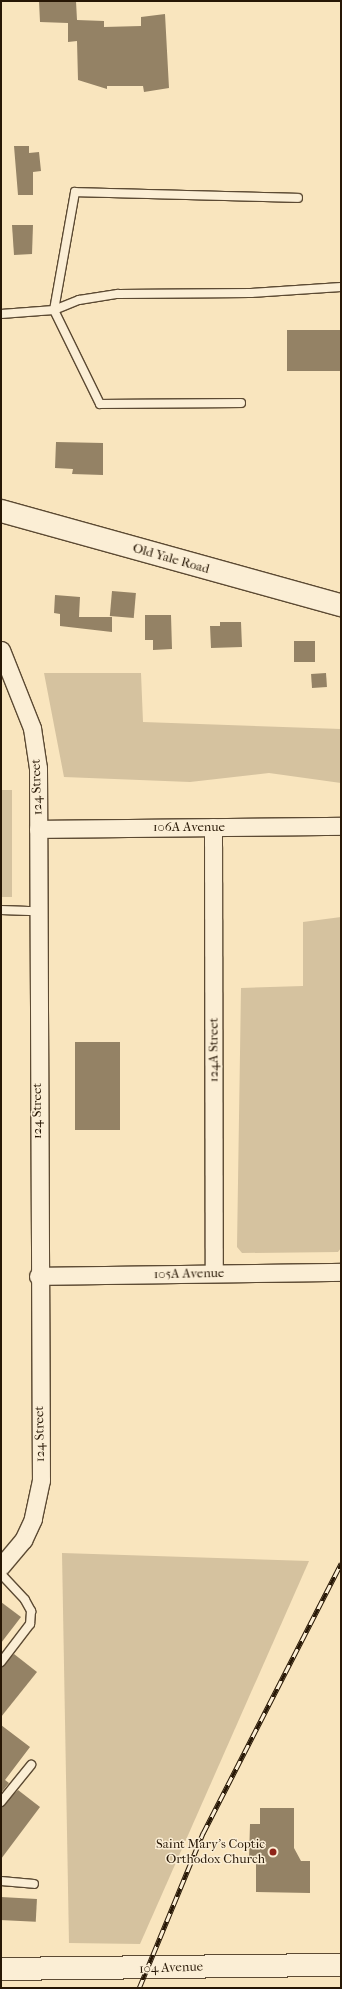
<!DOCTYPE html>
<html>
<head>
<meta charset="utf-8">
<style>
  body { margin:0 }
  #map { position:relative; width:342px; height:1989px; overflow:hidden; background:#f9e5be; font-family:"IM FELL French Canon",serif }
  div>[style] { position:absolute }
  .green>* { inset:0; background:#d5c29f; transform-origin:0 0 }
  .building>* { inset:0; background:#948265; transform-origin:0 0 }
  .roads { filter:drop-shadow(1px 0 #5c4a33) drop-shadow(-1px 0 #5c4a33) drop-shadow(0 1px #5c4a33) drop-shadow(0 -1px #5c4a33) }
  .service>* { height:8px; margin:-4px; padding:0 4px; transform-origin:4px; border-radius:4px; background:#fbeed5 }
  .minor>* { height:17px; margin:-8.5px; padding:0 8.5px; transform-origin:8.5px; border-radius:8.5px; background:#fbeed5 }
  .secondary>* { height:22px; margin:-11px; padding:0 11px; transform-origin:11px; border-radius:11px; background:#fbeed5 }
  .rail>* { height:4.5px; margin-top:-2.25px; transform-origin:0; background:repeating-linear-gradient(90deg,#fbeed5 0 9px,#271705 0 18px); box-sizing:border-box; border-block:1px solid #271705 }
  .dots>* { width:11px; height:11px; translate:-50% -50%; box-sizing:border-box; border:2px solid #fbeed5; border-radius:50% }
  span { translate:-50% -50%; white-space:nowrap; text-align:center; line-height:1.15; -webkit-text-stroke:3px #fbeed5; paint-order:stroke }
  .street-label { font-size:13px; color:#271705 }
  .poi-label { font-size:13px; color:#271705 }
  .right { translate:-100% -50%; text-align:right }
  .frame { position:absolute; inset:0; border:2px solid #271705; pointer-events:none }
</style>
</head>
<body>
<div id="map">
  <div class="green">
    <i style="clip-path:polygon(44px 673px,141px 673px,143px 722px,341px 729px,341px 783px,269px 773px,190px 782px,64px 777px)"></i>
    <i style="left:1px;top:790px;width:11px;height:107px"></i>
    <i style="clip-path:polygon(341px 917px,341px 1248px,338px 1252px,242px 1253px,237px 1247px,241px 988px,303px 986px,303px 922px)"></i>
    <i style="clip-path:polygon(62px 1553px,309px 1561px,140px 1944px,69px 1943px)"></i>
  </div>
  <div class="building">
    <i style="clip-path:polygon(39px 1px,76px 1px,77px 20px,104px 21px,104px 27px,141px 26px,141px 17px,165px 14px,169px 88px,144px 92px,143px 86px,107px 86px,107px 89px,78px 80px,77px 41px,68px 42px,68px 23px,40px 22px)"></i>
    <i style="clip-path:polygon(14px 146px,29px 146px,29px 153px,39px 152px,41px 171px,33px 172px,33px 195px,18px 195px)"></i>
    <i style="clip-path:polygon(12px 225px,33px 225px,32px 254px,14px 255px)"></i>
    <i style="left:341px;top:330px;width:41px;height:54px;rotate:90deg"></i>
    <i style="clip-path:polygon(56px 442px,103px 443px,103px 475px,72px 474px,73px 469px,55px 468px)"></i>
    <i style="left:112px;top:591px;width:24px;height:25px;rotate:5deg"></i>
    <i style="clip-path:polygon(55px 595px,80px 597px,79px 617px,112px 617px,112px 632px,60px 626px,60px 614px,54px 613px)"></i>
    <i style="clip-path:polygon(145px 615px,171px 615px,172px 649px,153px 650px,153px 640px,145px 640px)"></i>
    <i style="clip-path:polygon(220px 622px,241px 622px,242px 647px,211px 648px,210px 626px,220px 626px)"></i>
    <i style="left:294px;top:641px;width:21px;height:21px"></i>
    <i style="left:326px;top:673px;width:14px;height:15px;rotate:86deg"></i>
    <i style="left:75px;top:1042px;width:45px;height:88px"></i>
    <i style="clip-path:polygon(1px 1602px,21px 1617px,1px 1643px)"></i>
    <i style="clip-path:polygon(14px 1654px,37px 1672px,1px 1717px,1px 1667px)"></i>
    <i style="clip-path:polygon(1px 1725px,30px 1747px,5px 1780px,9px 1783px,1px 1793px)"></i>
    <i style="clip-path:polygon(18px 1790px,40px 1807px,1px 1859px,1px 1807px)"></i>
    <i style="clip-path:polygon(260px 1808px,294px 1808px,294px 1848px,301px 1861px,310px 1861px,310px 1893px,256px 1892px,256px 1860px,249px 1860px,250px 1824px,260px 1824px)"></i>
    <i style="left:1px;top:1897px;width:36px;height:23px;rotate:3deg"></i>
  </div>
  <div class="roads">
    <div class="service">
      <i style="left:1px;top:314px;width:53px;rotate:-4.3deg"></i>
      <i style="left:54px;top:310px;width:120px;rotate:-79.9deg"></i>
      <i style="left:75px;top:192px;width:223px;rotate:1.5deg"></i>
      <i style="left:241px;top:403px;width:141px;rotate:179.6deg"></i>
      <i style="left:100px;top:404px;width:105px;rotate:-116.1deg"></i>
      <i style="left:54px;top:310px;width:27px;rotate:-22deg"></i>
      <i style="left:79px;top:300px;width:39px;rotate:-9deg"></i>
      <i style="left:118px;top:294px;width:133px;rotate:-0.4deg"></i>
      <i style="left:251px;top:293px;width:90px;rotate:-3.8deg"></i>
      <i style="left:1px;top:910px;width:35px;rotate:2deg"></i>
      <i style="left:1px;top:1574px;width:35px;rotate:47deg"></i>
      <i style="left:25px;top:1600px;width:13px;rotate:61deg"></i>
      <i style="left:31px;top:1611px;width:13px;rotate:94deg"></i>
      <i style="left:30px;top:1624px;width:48px;rotate:127.3deg"></i>
      <i style="left:1px;top:1802px;width:48px;rotate:-51deg"></i>
      <i style="left:1px;top:1881px;width:33px;rotate:5deg"></i>
    </div>
    <div class="minor">
      <i style="left:1px;top:650px;width:84px;rotate:68.3deg"></i>
      <i style="left:32px;top:728px;width:40px;rotate:81.5deg"></i>
      <i style="left:38px;top:768px;width:712px;rotate:89.76deg"></i>
      <i style="left:41px;top:1480px;width:40px;rotate:102deg"></i>
      <i style="left:33px;top:1519px;width:23px;rotate:115deg"></i>
      <i style="left:23px;top:1540px;width:34px;rotate:130deg"></i>
      <i style="left:213px;top:827px;width:446px;rotate:89.9deg"></i>
      <i style="left:38px;top:829px;width:303px;rotate:-0.6deg"></i>
      <i style="left:38px;top:1276px;width:303px;rotate:-0.8deg"></i>
    </div>
    <div class="secondary">
      <i style="left:1px;top:511px;width:353px;rotate:15.5deg"></i>
      <i style="left:1px;top:1969px;width:340px;rotate:-0.7deg"></i>
    </div>
  </div>
  <div class="rail">
    <i style="left:139px;top:1988px;width:168px;rotate:-67.6deg"></i>
    <i style="left:203px;top:1833px;width:303px;rotate:-62.9deg"></i>
  </div>
  <div class="dots">
    <i style="left:273px;top:1852px;background:#8f2418"></i>
  </div>
  <div class="street-label">
    <span style="left:171px;top:559px;rotate:16deg">Old Yale Road</span>
    <span style="left:37px;top:787px;rotate:-92deg">124 Street</span>
    <span style="left:189px;top:827px">106A Avenue</span>
    <span style="left:214px;top:1050px;rotate:-90deg">124A Street</span>
    <span style="left:37px;top:1111px;rotate:-90deg">124 Street</span>
    <span style="left:189px;top:1274px;rotate:-1deg">105A Avenue</span>
    <span style="left:40px;top:1434px;rotate:-91deg">124 Street</span>
    <span style="left:171px;top:1968px;rotate:-2deg">104 Avenue</span>
  </div>
  <div class="poi-label">
    <span class="right" style="left:265px;top:1852px">Saint Mary's Coptic<br>Orthodox Church</span>
  </div>
  <div class="frame"></div>
</div>
</body>
</html>
